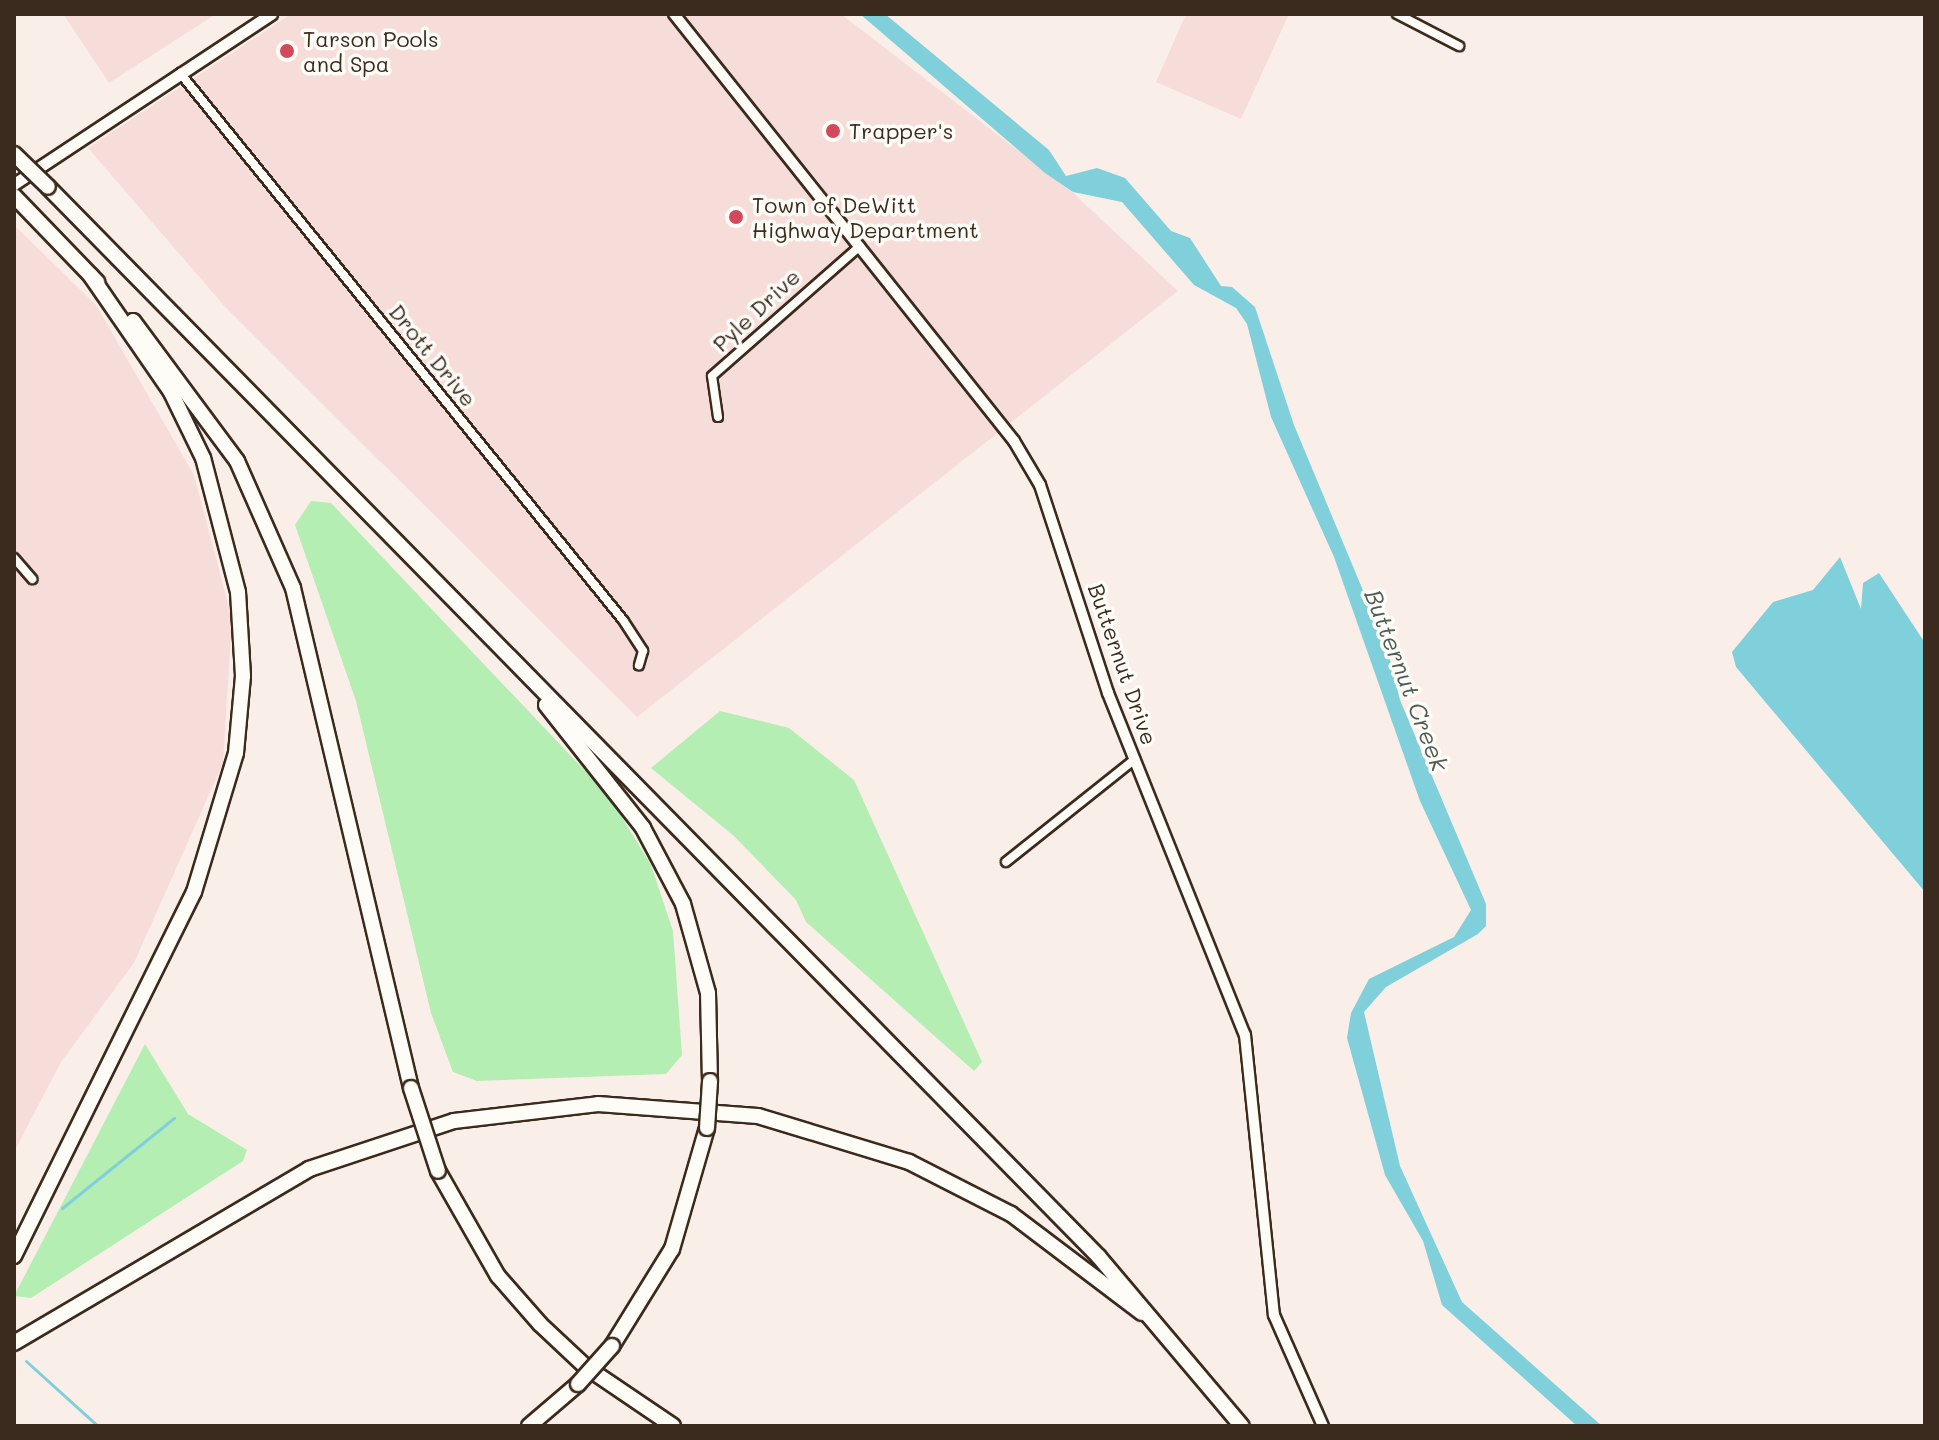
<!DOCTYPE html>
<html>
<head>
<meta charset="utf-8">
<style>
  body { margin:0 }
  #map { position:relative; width:1939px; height:1440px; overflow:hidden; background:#faeee9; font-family:Mali,sans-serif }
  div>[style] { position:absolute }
  .built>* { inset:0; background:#f7ddd9 }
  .green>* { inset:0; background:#b5eeb2 }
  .water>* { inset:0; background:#80d0dc }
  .stream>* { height:3px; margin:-1.5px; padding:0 1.5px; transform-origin:1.5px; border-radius:1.5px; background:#80d0dc }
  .roads { filter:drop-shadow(2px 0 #3b2a1e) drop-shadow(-2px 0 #3b2a1e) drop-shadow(0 2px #3b2a1e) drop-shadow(0 -2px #3b2a1e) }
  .minor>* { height:8px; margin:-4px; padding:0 4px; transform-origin:4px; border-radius:4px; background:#fdfcf7 }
  .tertiary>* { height:10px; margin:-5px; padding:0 5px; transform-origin:5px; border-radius:5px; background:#fdfcf7 }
  .secondary>* { height:11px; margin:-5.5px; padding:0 5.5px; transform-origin:5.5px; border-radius:5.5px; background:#fdfcf7 }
  .motorway>* { height:14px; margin:-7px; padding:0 7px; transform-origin:7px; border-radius:7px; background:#fdfcf7 }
  .bridges { filter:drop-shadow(2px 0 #3b2a1e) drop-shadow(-2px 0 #3b2a1e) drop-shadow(0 2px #3b2a1e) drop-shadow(0 -2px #3b2a1e) }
  .motorway-bridge>* { height:14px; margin:-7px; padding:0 7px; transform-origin:7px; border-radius:7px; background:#fdfcf7 }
  .dots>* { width:22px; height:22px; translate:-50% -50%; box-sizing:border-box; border:4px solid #fdfcf7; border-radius:50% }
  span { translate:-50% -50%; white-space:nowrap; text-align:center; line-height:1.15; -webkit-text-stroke:7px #fdfcf7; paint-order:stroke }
  .poi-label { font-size:22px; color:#3b2a1e }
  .left { translate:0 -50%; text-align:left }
  .street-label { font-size:22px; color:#3b2a1e }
  .water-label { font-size:24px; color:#505c57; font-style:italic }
  .frame { position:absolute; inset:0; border:16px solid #3b2a1e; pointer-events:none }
</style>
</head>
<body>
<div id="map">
  <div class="built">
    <i style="clip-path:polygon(63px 14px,216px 14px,109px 83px)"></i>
    <i style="clip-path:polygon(291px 14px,841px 14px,1072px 192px,1178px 291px,637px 717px,226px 308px,88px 148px)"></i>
    <i style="clip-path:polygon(1186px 14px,1289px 14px,1241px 119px,1156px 82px)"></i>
    <i style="clip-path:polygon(14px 225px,96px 305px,194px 475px,232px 619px,223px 763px,134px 963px,61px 1062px,14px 1152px)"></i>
  </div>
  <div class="green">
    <i style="clip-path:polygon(311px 501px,331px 503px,609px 796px,651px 865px,673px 931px,682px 1055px,666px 1074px,477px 1081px,453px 1072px,431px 1013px,356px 701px,295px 525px)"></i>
    <i style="clip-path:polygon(720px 711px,789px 728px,854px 780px,982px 1062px,974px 1071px,806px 922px,796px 900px,734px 836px,651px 768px)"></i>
    <i style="clip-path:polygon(145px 1044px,188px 1114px,247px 1150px,243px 1161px,31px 1298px,14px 1296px)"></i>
  </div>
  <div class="water">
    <i style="clip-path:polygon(860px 14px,885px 14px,1049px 150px,1066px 176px,1097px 168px,1125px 178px,1171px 231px,1190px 238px,1221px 286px,1232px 287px,1255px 307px,1294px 425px,1387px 648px,1400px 700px,1486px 904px,1486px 926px,1478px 934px,1386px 987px,1364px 1012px,1400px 1166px,1462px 1302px,1602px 1426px,1577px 1426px,1442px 1305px,1423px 1241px,1385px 1175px,1347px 1038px,1351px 1013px,1369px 979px,1454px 937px,1471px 910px,1420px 801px,1334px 557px,1271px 417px,1247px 324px,1236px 308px,1194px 285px,1122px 202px,1073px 192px,1045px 173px)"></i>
    <i style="clip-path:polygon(1840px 557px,1861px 609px,1863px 583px,1879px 573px,1925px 643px,1925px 892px,1736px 667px,1732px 652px,1773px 602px,1813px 590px)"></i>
  </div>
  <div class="stream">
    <i style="left:62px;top:1208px;width:144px;rotate:-38.8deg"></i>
    <i style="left:26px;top:1361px;width:97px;rotate:42.1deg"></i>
  </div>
  <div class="roads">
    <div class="minor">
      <i style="left:1397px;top:14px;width:70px;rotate:27.3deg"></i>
      <i style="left:180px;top:73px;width:704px;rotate:51deg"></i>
      <i style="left:623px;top:620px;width:37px;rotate:57deg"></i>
      <i style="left:643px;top:651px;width:15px;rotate:106deg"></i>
      <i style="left:718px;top:417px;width:41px;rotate:-98.3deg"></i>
      <i style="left:712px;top:376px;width:197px;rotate:-41.3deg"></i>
      <i style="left:14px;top:558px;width:28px;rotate:49deg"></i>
      <i style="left:1006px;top:862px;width:165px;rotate:-38.6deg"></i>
    </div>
    <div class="tertiary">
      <i style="left:674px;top:14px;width:546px;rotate:51.47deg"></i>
      <i style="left:1014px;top:441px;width:51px;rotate:59.4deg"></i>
      <i style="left:1040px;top:485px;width:219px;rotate:71.9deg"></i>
      <i style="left:1108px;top:693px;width:368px;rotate:68.2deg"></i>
      <i style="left:1245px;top:1035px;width:281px;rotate:84.1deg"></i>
      <i style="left:1274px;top:1315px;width:121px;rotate:66.2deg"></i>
    </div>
    <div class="secondary">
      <i style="left:14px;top:184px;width:308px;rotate:-33.5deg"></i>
    </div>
    <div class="motorway">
      <i style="left:48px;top:187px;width:1500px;rotate:45.51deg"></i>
      <i style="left:1099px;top:1257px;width:221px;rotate:49.8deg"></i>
      <i style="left:14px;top:196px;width:120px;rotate:46deg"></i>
      <i style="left:133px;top:321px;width:174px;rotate:53.4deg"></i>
      <i style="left:237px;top:461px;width:139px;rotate:66.2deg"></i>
      <i style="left:293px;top:588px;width:514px;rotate:76.72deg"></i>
      <i style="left:546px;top:705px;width:157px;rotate:51.7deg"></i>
      <i style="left:643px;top:828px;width:86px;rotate:62.2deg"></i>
      <i style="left:683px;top:904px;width:92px;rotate:74.3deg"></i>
      <i style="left:708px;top:993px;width:88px;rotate:88.7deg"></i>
      <i style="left:438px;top:1171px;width:121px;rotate:60.3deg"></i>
      <i style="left:498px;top:1276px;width:64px;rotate:48.8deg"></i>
      <i style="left:540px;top:1324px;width:63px;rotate:43.1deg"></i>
      <i style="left:586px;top:1367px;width:105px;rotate:34.1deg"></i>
      <i style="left:14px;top:1256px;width:406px;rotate:-63.7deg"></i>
      <i style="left:194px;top:892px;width:145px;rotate:-73.2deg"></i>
      <i style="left:236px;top:753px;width:77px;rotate:-84.8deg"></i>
      <i style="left:243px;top:676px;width:84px;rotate:-93.4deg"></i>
      <i style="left:238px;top:592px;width:138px;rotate:-104.6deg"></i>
      <i style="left:203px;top:458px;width:73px;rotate:-115.9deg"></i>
      <i style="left:171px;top:392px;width:141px;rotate:-124.6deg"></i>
      <i style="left:14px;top:1343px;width:342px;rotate:-30.5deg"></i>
      <i style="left:309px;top:1169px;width:153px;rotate:-18.3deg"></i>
      <i style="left:454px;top:1121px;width:145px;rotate:-6.7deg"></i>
      <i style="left:598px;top:1104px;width:160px;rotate:4.3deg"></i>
      <i style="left:758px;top:1116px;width:158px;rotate:16.9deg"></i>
      <i style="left:909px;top:1162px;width:114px;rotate:27deg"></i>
      <i style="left:1011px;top:1214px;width:164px;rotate:37.1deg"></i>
      <i style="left:612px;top:1346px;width:114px;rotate:-58.3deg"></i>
      <i style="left:672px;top:1249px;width:126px;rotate:-73.9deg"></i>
      <i style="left:529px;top:1426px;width:65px;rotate:-40.6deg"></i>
    </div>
  </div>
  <div class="bridges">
    <div class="motorway-bridge">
      <i style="left:14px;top:154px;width:47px;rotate:44.1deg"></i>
      <i style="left:411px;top:1088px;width:87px;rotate:72deg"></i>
      <i style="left:707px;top:1128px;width:47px;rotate:-86.3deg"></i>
      <i style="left:578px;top:1384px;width:51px;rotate:-48.2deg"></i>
    </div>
  </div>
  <div class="dots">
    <i style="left:287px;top:51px;background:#d1495b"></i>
    <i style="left:833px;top:131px;background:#d1495b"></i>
    <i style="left:736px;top:217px;background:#d1495b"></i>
  </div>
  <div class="poi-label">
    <span class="left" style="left:303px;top:51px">Tarson Pools<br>and Spa</span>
    <span class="left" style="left:849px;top:131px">Trapper's</span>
    <span class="left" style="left:752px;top:217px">Town of DeWitt<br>Highway Department</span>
  </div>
  <div class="street-label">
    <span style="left:756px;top:310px;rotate:-43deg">Pyle Drive</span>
    <span style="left:433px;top:355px;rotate:51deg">Drott Drive</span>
    <span style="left:1123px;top:664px;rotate:71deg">Butternut Drive</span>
  </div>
  <div class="water-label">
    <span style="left:1407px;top:680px;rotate:69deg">Butternut Creek</span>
  </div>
  <div class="frame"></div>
</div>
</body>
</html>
